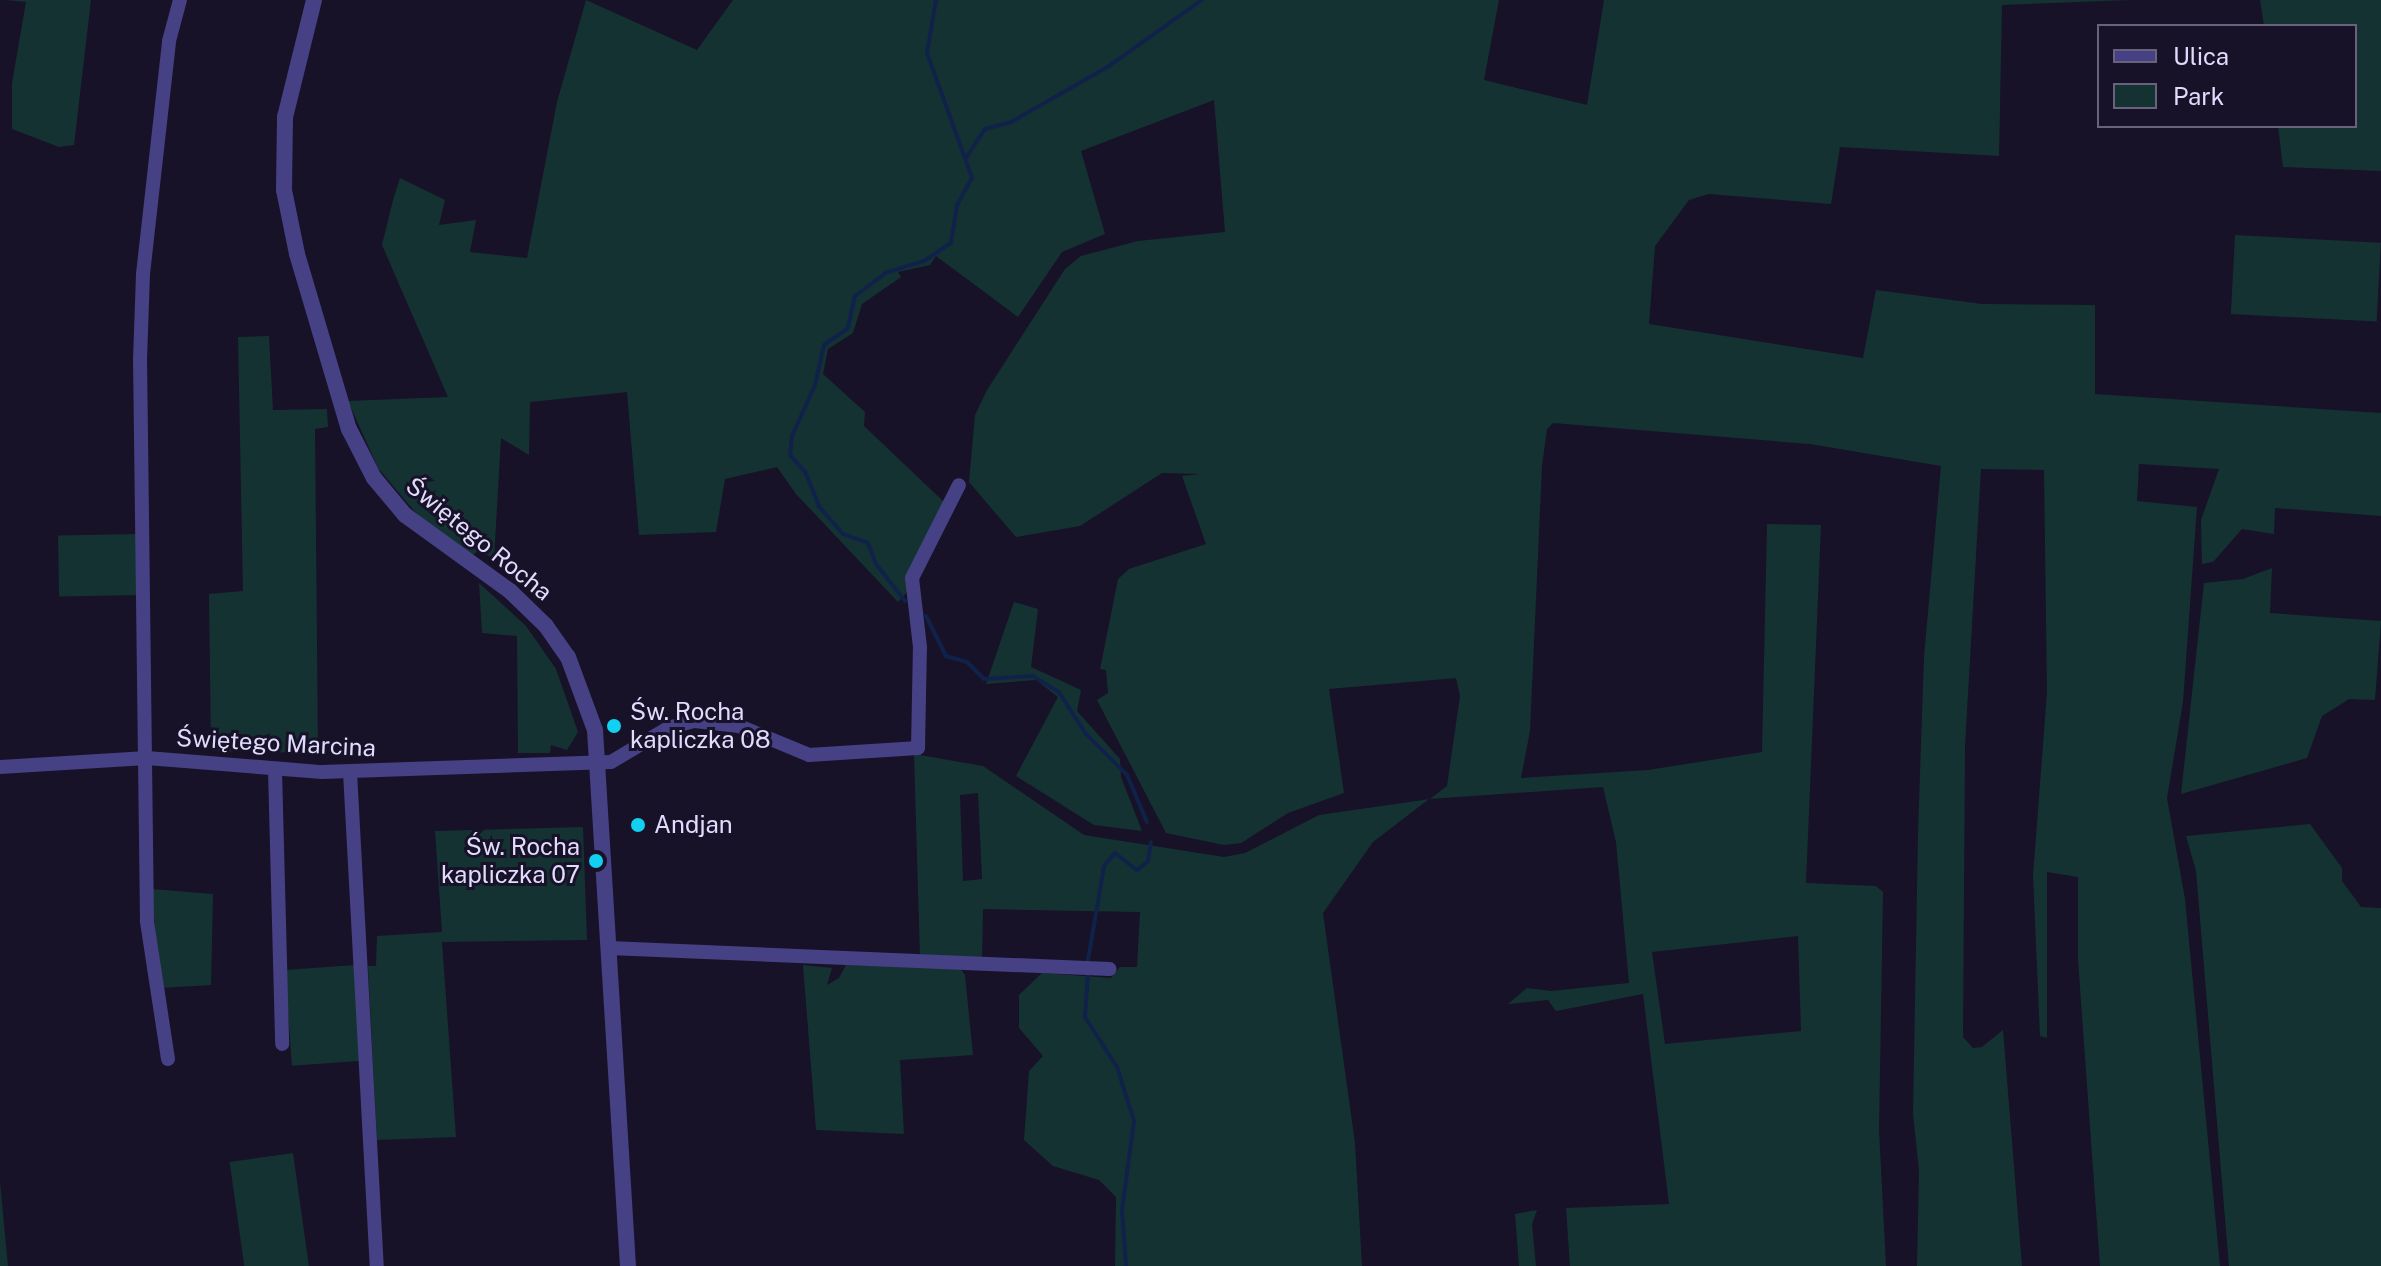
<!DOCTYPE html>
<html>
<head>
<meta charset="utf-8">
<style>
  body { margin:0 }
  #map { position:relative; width:2381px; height:1266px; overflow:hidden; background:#171228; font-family:"Public Sans",sans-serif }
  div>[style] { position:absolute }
  .green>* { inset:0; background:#153232; transform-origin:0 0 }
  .stream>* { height:4px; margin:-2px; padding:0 2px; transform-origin:2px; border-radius:2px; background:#102249 }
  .minor>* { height:14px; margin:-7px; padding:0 7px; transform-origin:7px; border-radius:7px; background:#464085 }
  .tertiary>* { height:16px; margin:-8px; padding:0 8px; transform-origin:8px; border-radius:8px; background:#464085 }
  .dots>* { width:22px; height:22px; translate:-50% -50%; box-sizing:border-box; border:4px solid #171228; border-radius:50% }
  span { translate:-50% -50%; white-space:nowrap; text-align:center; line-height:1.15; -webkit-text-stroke:6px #171228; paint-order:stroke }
  .street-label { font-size:24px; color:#e1dbfd }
  .poi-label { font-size:24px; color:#e1dbfd }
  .left { translate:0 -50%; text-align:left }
  .right { translate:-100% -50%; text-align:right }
  .legend { position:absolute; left:2097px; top:24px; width:260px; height:104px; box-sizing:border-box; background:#171228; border:2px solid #68627d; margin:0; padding:10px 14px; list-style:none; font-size:24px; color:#e1dbfd }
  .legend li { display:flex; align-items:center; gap:16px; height:40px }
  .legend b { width:40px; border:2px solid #68627d }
</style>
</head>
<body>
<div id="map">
  <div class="green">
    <i style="clip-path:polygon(6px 0,91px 0,74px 145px,59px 147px,12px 129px,12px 83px,26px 2px)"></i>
    <i style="clip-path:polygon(evenodd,586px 0,697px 50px,733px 0,1499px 0,1484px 80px,1587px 105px,1604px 0,2131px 0,2002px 5px,1999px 156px,1840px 147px,1831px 204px,1709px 194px,1689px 200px,1655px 246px,1649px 324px,1863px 358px,1876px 290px,1982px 304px,2095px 305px,2095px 394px,2381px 413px,2381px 516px,2275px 508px,2274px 534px,2242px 529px,2213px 562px,2202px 564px,2201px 520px,2219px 469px,2139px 464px,2137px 501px,2197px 507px,2183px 702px,2167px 798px,2185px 899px,2220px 1266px,2100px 1266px,2078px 960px,2078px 877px,2047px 872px,2047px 1038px,2040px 1036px,2033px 876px,2047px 692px,2044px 470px,1981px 469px,1965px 746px,1963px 1037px,1973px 1048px,1982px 1047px,2003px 1030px,2022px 1266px,1917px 1266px,1919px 1171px,1913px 1114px,1918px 833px,1924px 657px,1941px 466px,1810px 444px,1553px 423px,1547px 429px,1542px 466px,1530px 731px,1521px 778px,1648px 770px,1762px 752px,1767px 524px,1821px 525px,1806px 883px,1876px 886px,1883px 892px,1879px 1130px,1886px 1266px,1570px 1266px,1566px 1208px,1669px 1204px,1643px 994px,1556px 1011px,1548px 1000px,1508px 1004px,1527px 988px,1551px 991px,1629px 983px,1616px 842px,1603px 787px,1429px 799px,1373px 842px,1323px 913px,1355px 1143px,1362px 1266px,1115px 1266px,1116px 1197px,1099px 1180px,1053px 1166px,1024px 1140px,1029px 1071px,1043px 1056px,1019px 1028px,1019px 995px,1042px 973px,1111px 978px,1120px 967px,1137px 967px,1140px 912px,983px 909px,982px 959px,920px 957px,914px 754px,983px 766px,1084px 835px,1224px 857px,1245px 853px,1319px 815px,1430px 799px,1447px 786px,1460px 696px,1456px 678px,1329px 689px,1344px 793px,1288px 813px,1241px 843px,1224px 845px,1166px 833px,1097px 700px,1108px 693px,1106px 670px,1100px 669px,1118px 579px,1129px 569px,1206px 544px,1182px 476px,1200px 474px,1162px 473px,1080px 526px,1016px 537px,969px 482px,975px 415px,987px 390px,1065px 269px,1081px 256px,1138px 241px,1225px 232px,1214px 100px,1081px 151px,1105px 234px,1062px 252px,1018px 317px,936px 256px,930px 265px,898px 272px,901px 277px,862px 304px,853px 333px,828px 349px,823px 374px,865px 412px,864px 426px,944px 502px,907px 592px,898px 602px,796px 494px,777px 467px,725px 479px,716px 532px,639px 535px,627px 392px,530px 402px,529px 455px,501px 438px,494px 559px,479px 550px,473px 555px,447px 538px,415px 512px,378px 468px,348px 401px,448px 397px,382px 245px,393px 200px,400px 178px,445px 200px,439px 225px,476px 220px,470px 252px,527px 258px,557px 102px,586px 0,978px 793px,982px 879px,963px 881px,960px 795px,978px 793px,586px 0,1798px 936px,1801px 1031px,1665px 1044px,1652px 952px,1798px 936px)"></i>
    <i style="clip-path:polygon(2260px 0,2381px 0,2381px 171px,2283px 167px,2278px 126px,2355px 126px,2355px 26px,2264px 26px)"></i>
    <i style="left:2235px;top:235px;width:146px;height:79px;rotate:3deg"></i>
    <i style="clip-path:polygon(269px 336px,273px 410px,327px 409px,328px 427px,315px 429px,318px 753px,211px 751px,209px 594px,243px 591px,238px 337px)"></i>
    <i style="left:140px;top:534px;width:61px;height:82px;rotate:89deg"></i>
    <i style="clip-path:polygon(2272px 568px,2270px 613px,2381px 621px,2375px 700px,2349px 699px,2322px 716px,2307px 758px,2181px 794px,2204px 583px,2243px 579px)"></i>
    <i style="clip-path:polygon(479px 583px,526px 626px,556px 669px,578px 732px,567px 750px,551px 745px,550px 753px,518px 753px,517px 636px,482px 633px)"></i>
    <i style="clip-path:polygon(1014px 602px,1038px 609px,1031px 667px,1081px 690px,1077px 711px,1120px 759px,1121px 777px,1142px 831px,1094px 825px,1016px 776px,1058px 697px,1036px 680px,986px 684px)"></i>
    <i style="clip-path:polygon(2310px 824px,2342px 868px,2342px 881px,2361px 907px,2381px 908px,2381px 1266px,2229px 1266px,2196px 871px,2186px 836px)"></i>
    <i style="clip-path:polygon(583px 827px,587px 940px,442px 942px,456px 1137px,377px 1140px,368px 966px,376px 966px,377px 936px,442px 932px,435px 831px)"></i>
    <i style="clip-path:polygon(152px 889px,213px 894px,211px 985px,159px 988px)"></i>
    <i style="left:355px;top:965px;width:96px;height:70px;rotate:86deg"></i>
    <i style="clip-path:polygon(803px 965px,832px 968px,827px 985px,839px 978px,846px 965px,960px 968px,965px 975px,973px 1055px,900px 1060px,904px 1134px,816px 1130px)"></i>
    <i style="left:293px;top:1153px;width:114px;height:64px;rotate:82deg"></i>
    <i style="clip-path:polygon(0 1182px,8px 1266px,0 1266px)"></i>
    <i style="clip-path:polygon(1537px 1210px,1532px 1224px,1536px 1266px,1519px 1266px,1515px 1214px)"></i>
  </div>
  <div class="stream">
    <i style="left:966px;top:158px;width:35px;rotate:-57deg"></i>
    <i style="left:985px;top:129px;width:27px;rotate:-15deg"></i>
    <i style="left:1011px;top:122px;width:113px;rotate:-29.7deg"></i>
    <i style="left:1109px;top:66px;width:114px;rotate:-35.4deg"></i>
    <i style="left:905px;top:601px;width:47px;rotate:-128.1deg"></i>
    <i style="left:876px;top:564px;width:22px;rotate:-111deg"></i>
    <i style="left:868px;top:543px;width:27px;rotate:-160deg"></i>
    <i style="left:843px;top:534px;width:37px;rotate:-131deg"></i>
    <i style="left:819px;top:506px;width:37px;rotate:-112deg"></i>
    <i style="left:805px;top:472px;width:23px;rotate:-131deg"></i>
    <i style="left:790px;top:455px;width:19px;rotate:-84deg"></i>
    <i style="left:792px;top:436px;width:56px;rotate:-65.7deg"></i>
    <i style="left:815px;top:385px;width:41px;rotate:-77.3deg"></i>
    <i style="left:824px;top:345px;width:29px;rotate:-35deg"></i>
    <i style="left:848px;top:328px;width:33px;rotate:-78deg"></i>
    <i style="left:855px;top:296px;width:38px;rotate:-37deg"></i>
    <i style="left:885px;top:273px;width:41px;rotate:-17.1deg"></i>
    <i style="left:924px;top:261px;width:32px;rotate:-34deg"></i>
    <i style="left:951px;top:243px;width:38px;rotate:-81deg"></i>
    <i style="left:957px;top:205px;width:31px;rotate:-61deg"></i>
    <i style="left:972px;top:178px;width:133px;rotate:-109.8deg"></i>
    <i style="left:927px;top:53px;width:54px;rotate:-80.4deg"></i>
    <i style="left:926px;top:616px;width:45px;rotate:63.4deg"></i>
    <i style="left:946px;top:656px;width:22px;rotate:16deg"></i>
    <i style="left:967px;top:662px;width:24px;rotate:45deg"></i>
    <i style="left:984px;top:679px;width:49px;rotate:-3.5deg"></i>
    <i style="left:1033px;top:676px;width:31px;rotate:32deg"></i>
    <i style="left:1059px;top:692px;width:50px;rotate:57.3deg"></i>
    <i style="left:1086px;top:734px;width:58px;rotate:45deg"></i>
    <i style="left:1127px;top:775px;width:51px;rotate:66.9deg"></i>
    <i style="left:1088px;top:960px;width:95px;rotate:-80.3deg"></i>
    <i style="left:1104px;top:866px;width:17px;rotate:-50deg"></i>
    <i style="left:1115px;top:853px;width:28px;rotate:38deg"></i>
    <i style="left:1137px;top:870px;width:14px;rotate:-39deg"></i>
    <i style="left:1148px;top:861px;width:19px;rotate:-81deg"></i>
    <i style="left:1088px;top:974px;width:43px;rotate:94deg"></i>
    <i style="left:1085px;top:1017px;width:59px;rotate:57.4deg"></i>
    <i style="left:1117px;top:1067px;width:57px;rotate:72.5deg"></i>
    <i style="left:1134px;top:1121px;width:90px;rotate:97.7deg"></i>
    <i style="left:1122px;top:1210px;width:56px;rotate:85.9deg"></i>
  </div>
  <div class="minor">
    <i style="left:0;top:767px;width:147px;rotate:-3.5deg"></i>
    <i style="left:147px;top:758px;width:176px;rotate:4.6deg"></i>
    <i style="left:322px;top:772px;width:289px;rotate:-2deg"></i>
    <i style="left:611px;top:762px;width:66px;rotate:-30.8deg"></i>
    <i style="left:668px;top:728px;width:28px;rotate:-15deg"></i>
    <i style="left:695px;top:721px;width:44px;rotate:6.5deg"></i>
    <i style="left:739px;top:726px;width:76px;rotate:22.5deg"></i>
    <i style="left:809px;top:755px;width:109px;rotate:-3.7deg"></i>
    <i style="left:918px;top:748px;width:101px;rotate:-88.9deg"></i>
    <i style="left:920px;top:647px;width:69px;rotate:-96.6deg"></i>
    <i style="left:912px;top:578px;width:104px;rotate:-63.2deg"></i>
    <i style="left:275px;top:770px;width:274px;rotate:88.5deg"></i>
    <i style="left:350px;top:772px;width:495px;rotate:86.9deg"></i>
    <i style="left:609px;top:948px;width:501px;rotate:2.4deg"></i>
    <i style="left:168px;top:1059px;width:140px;rotate:-98.7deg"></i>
    <i style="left:147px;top:921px;width:561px;rotate:-90.71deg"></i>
    <i style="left:140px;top:360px;width:86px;rotate:-88deg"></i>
    <i style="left:143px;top:274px;width:234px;rotate:-83.6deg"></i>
    <i style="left:169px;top:41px;width:42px;rotate:-75deg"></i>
  </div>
  <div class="tertiary">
    <i style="left:314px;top:0;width:121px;rotate:103.9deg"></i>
    <i style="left:285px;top:117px;width:73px;rotate:90.8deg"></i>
    <i style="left:284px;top:190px;width:65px;rotate:78.5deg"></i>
    <i style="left:297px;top:254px;width:183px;rotate:73.5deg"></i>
    <i style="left:349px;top:429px;width:55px;rotate:63deg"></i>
    <i style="left:374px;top:478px;width:48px;rotate:50deg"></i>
    <i style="left:405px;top:515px;width:130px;rotate:35.9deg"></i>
    <i style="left:510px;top:591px;width:50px;rotate:44.2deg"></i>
    <i style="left:546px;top:626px;width:38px;rotate:55deg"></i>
    <i style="left:568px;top:657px;width:78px;rotate:69.7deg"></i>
    <i style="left:595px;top:730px;width:537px;rotate:86.48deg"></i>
  </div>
  <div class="dots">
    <i style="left:614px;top:726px;background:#12d0f2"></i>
    <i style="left:638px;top:825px;background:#12d0f2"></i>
    <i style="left:596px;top:861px;background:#12d0f2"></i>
  </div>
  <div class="street-label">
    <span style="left:479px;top:539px;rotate:39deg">Świętego Rocha</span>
    <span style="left:276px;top:743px;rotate:3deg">Świętego Marcina</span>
  </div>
  <div class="poi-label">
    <span class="left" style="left:630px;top:726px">Św. Rocha<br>kapliczka 08</span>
    <span class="left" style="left:654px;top:825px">Andjan</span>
    <span class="right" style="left:580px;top:861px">Św. Rocha<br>kapliczka 07</span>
  </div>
  <ul class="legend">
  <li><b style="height:10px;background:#464085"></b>Ulica</li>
  <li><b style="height:22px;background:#153232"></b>Park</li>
  </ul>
</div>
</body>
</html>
